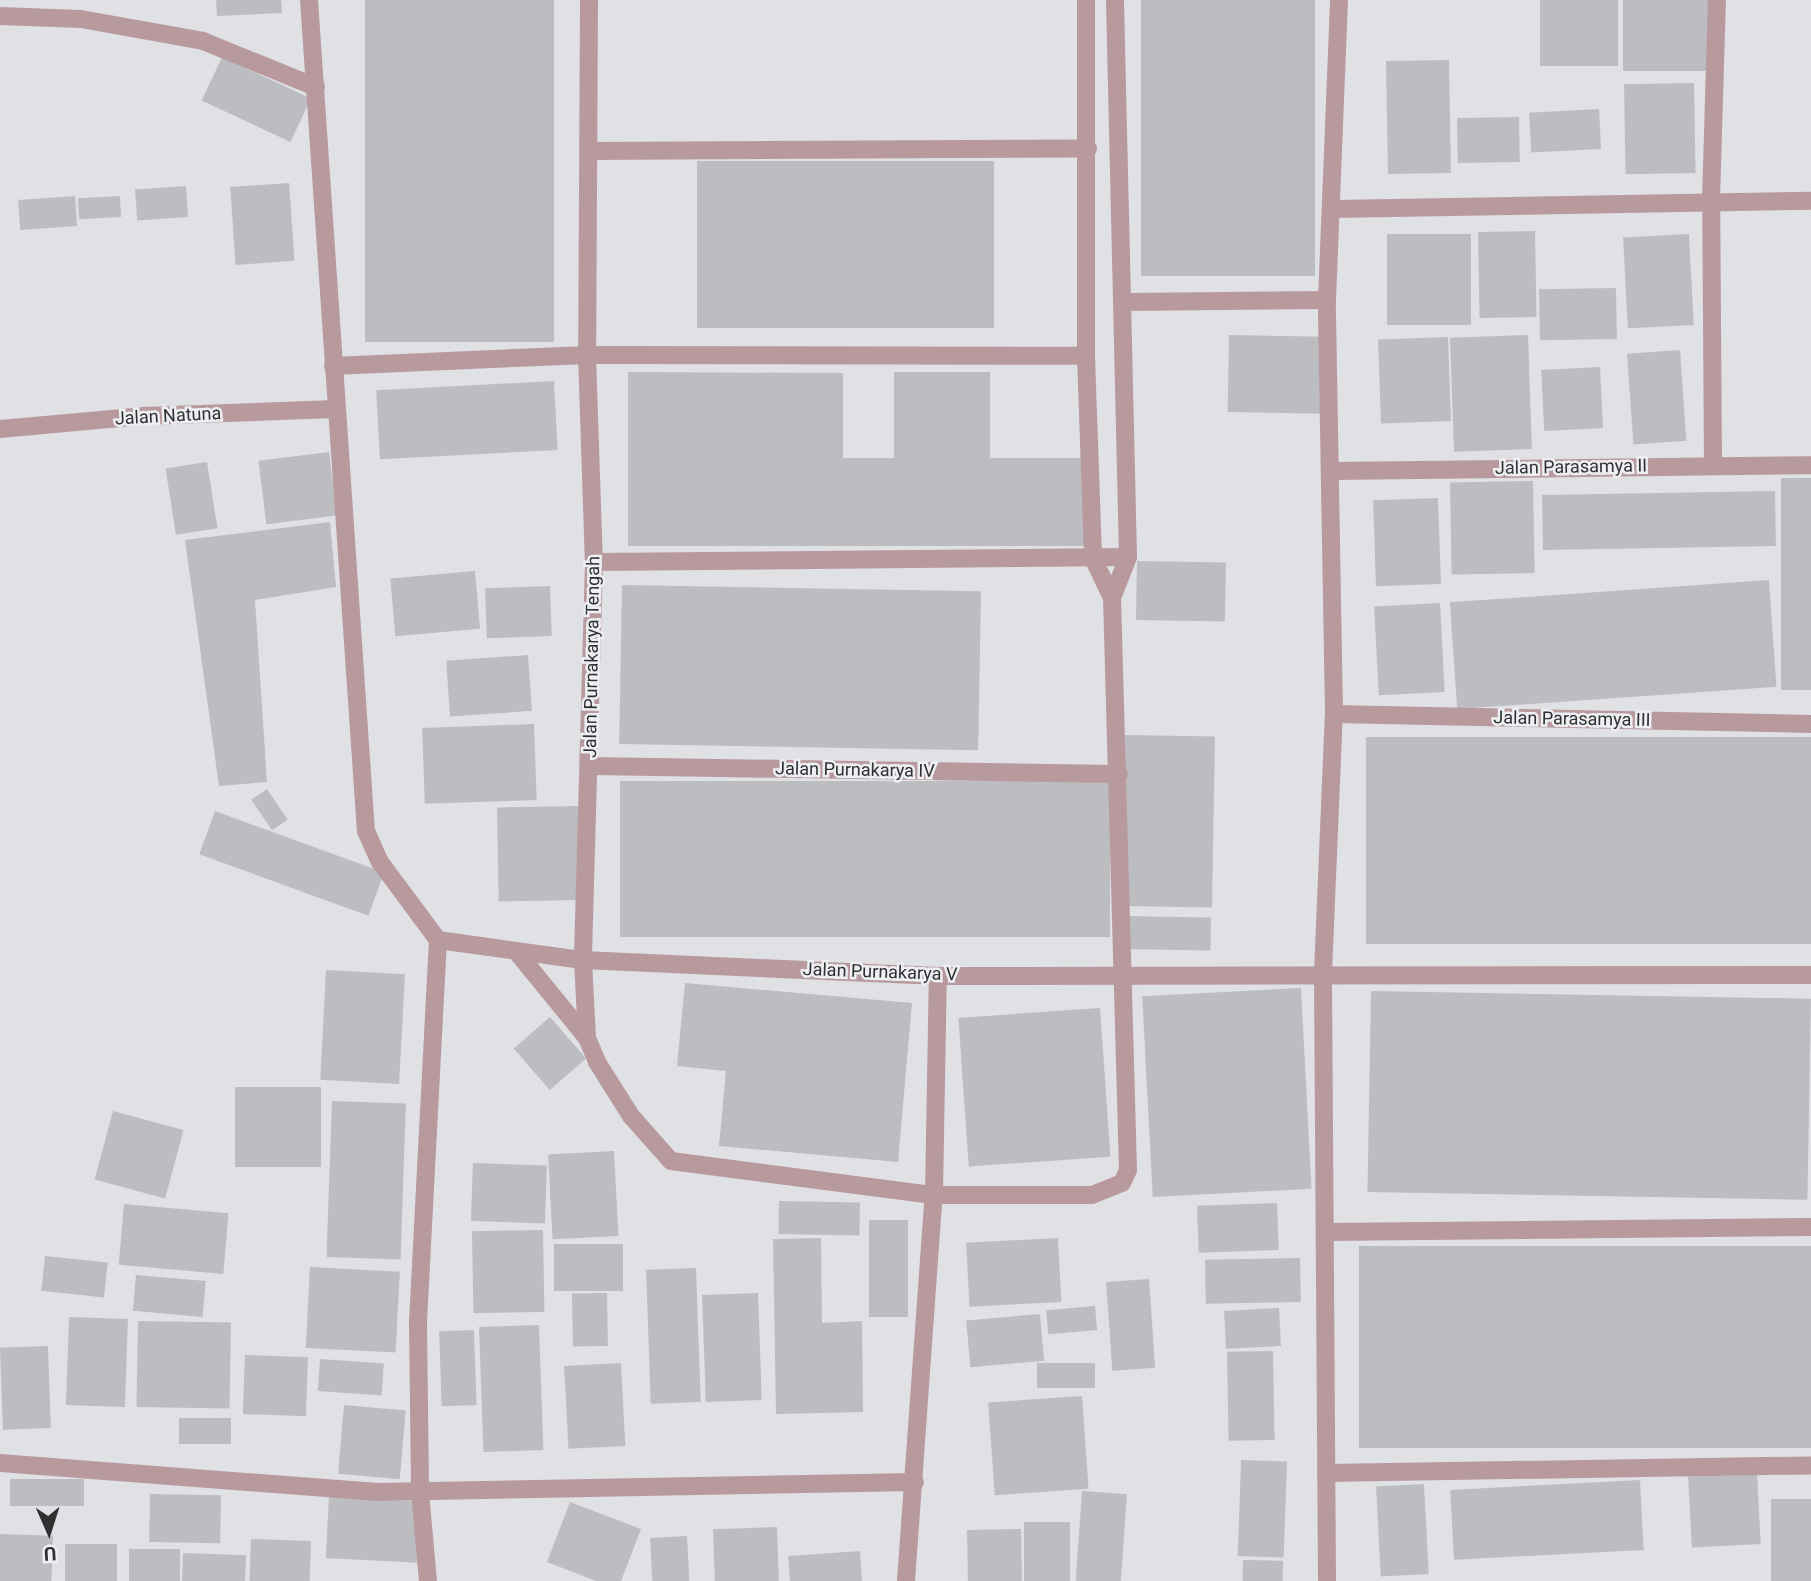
<!DOCTYPE html>
<html>
<head>
<meta charset="utf-8">
<style>
  body { margin:0 }
  #map { position:relative; width:1811px; height:1581px; overflow:hidden; background:#e0e1e5; font-family:Roboto,sans-serif }
  div>[style] { position:absolute }
  .building>* { inset:0; background:#bbbdc1; transform-origin:0 0 }
  .street>* { height:18px; margin:-9px; padding:0 9px; transform-origin:9px; border-radius:9px; background:#b89a9e }
  span { translate:-50% -50%; white-space:nowrap; text-align:center; line-height:1.15; -webkit-text-stroke:5px #edeff3; paint-order:stroke }
  .street-label { font-size:18px; color:#303132 }
  .north { position:absolute; left:14px; top:1497px; width:70px; height:70px; -webkit-text-stroke:5px #edeff3; paint-order:stroke; rotate:177deg; font-size:19px; font-weight:700; line-height:28px; text-align:center; color:#303132 }
  .north::after { content:''; display:block; margin:auto; width:24px; height:32px; background:#303132; clip-path:polygon(50% 0,100% 100%,50% 72%,0 100%) }
</style>
</head>
<body>
<div id="map">
  <div class="building">
    <i style="clip-path:polygon(216px 0,281px 0,282px 13px,217px 16px)"></i>
    <i style="left:365px;top:0;width:189px;height:342px"></i>
    <i style="left:1141px;top:0;width:174px;height:276px"></i>
    <i style="left:1540px;top:0;width:78px;height:66px"></i>
    <i style="left:1623px;top:0;width:85px;height:71px"></i>
    <i style="left:222px;top:57px;width:98px;height:48px;rotate:25deg"></i>
    <i style="left:1449px;top:60px;width:113px;height:63px;rotate:89deg"></i>
    <i style="left:1694px;top:83px;width:90px;height:70px;rotate:89deg"></i>
    <i style="left:1599px;top:109px;width:40px;height:70px;rotate:87deg"></i>
    <i style="left:1519px;top:117px;width:45px;height:62px;rotate:89deg"></i>
    <i style="left:697px;top:161px;width:297px;height:167px"></i>
    <i style="left:289px;top:183px;width:78px;height:59px;rotate:86deg"></i>
    <i style="left:186px;top:186px;width:31px;height:51px;rotate:86deg"></i>
    <i style="left:75px;top:196px;width:30px;height:57px;rotate:86deg"></i>
    <i style="left:120px;top:196px;width:21px;height:42px;rotate:87deg"></i>
    <i style="left:1535px;top:231px;width:86px;height:57px;rotate:89deg"></i>
    <i style="left:1471px;top:234px;width:91px;height:84px;rotate:90deg"></i>
    <i style="left:1689px;top:234px;width:91px;height:66px;rotate:87deg"></i>
    <i style="left:1616px;top:288px;width:51px;height:77px;rotate:89deg"></i>
    <i style="left:1229px;top:335px;width:94px;height:77px;rotate:1deg"></i>
    <i style="left:1528px;top:335px;width:114px;height:78px;rotate:88deg"></i>
    <i style="left:1448px;top:337px;width:84px;height:70px;rotate:88deg"></i>
    <i style="left:1680px;top:350px;width:91px;height:53px;rotate:86deg"></i>
    <i style="left:1600px;top:367px;width:61px;height:59px;rotate:87deg"></i>
    <i style="clip-path:polygon(628px 372px,843px 373px,843px 458px,894px 458px,894px 372px,990px 372px,990px 458px,1086px 458px,1085px 546px,628px 546px)"></i>
    <i style="left:554px;top:381px;width:69px;height:178px;rotate:87deg"></i>
    <i style="left:329px;top:452px;width:64px;height:71px;rotate:83deg"></i>
    <i style="left:207px;top:462px;width:67px;height:42px;rotate:81deg"></i>
    <i style="left:1811px;top:478px;width:212px;height:30px;rotate:90deg"></i>
    <i style="left:1533px;top:481px;width:92px;height:83px;rotate:89deg"></i>
    <i style="left:1775px;top:491px;width:55px;height:233px;rotate:89deg"></i>
    <i style="left:1438px;top:498px;width:86px;height:65px;rotate:88deg"></i>
    <i style="clip-path:polygon(330px 522px,336px 587px,255px 600px,267px 782px,219px 786px,185px 540px)"></i>
    <i style="left:1137px;top:561px;width:89px;height:59px;rotate:1deg"></i>
    <i style="left:475px;top:571px;width:58px;height:85px;rotate:85deg"></i>
    <i style="left:1769px;top:580px;width:107px;height:320px;rotate:86deg"></i>
    <i style="left:622px;top:585px;width:359px;height:159px;rotate:1deg"></i>
    <i style="left:550px;top:586px;width:50px;height:65px;rotate:88deg"></i>
    <i style="left:1440px;top:603px;width:89px;height:66px;rotate:87deg"></i>
    <i style="left:528px;top:655px;width:56px;height:82px;rotate:86deg"></i>
    <i style="left:534px;top:724px;width:76px;height:112px;rotate:88deg"></i>
    <i style="left:1125px;top:735px;width:90px;height:171px;rotate:1deg"></i>
    <i style="left:1366px;top:737px;width:445px;height:207px"></i>
    <i style="left:620px;top:781px;width:490px;height:156px"></i>
    <i style="left:267px;top:789px;width:37px;height:19px;rotate:56deg"></i>
    <i style="left:580px;top:806px;width:94px;height:83px;rotate:89deg"></i>
    <i style="left:215px;top:811px;width:180px;height:46px;rotate:20deg"></i>
    <i style="left:1121px;top:916px;width:90px;height:33px;rotate:1deg"></i>
    <i style="left:326px;top:970px;width:79px;height:110px;rotate:3deg"></i>
    <i style="clip-path:polygon(685px 983px,912px 1003px,898px 1162px,719px 1146px,726px 1071px,677px 1066px)"></i>
    <i style="left:1301px;top:988px;width:201px;height:159px;rotate:87deg"></i>
    <i style="left:1371px;top:991px;width:440px;height:201px;rotate:1deg"></i>
    <i style="left:1100px;top:1008px;width:149px;height:142px;rotate:86deg"></i>
    <i style="left:550px;top:1017px;width:55px;height:48px;rotate:49deg"></i>
    <i style="left:235px;top:1087px;width:86px;height:80px"></i>
    <i style="left:332px;top:1101px;width:74px;height:156px;rotate:2deg"></i>
    <i style="left:113px;top:1111px;width:73px;height:71px;rotate:15deg"></i>
    <i style="left:614px;top:1151px;width:85px;height:66px;rotate:87deg"></i>
    <i style="left:473px;top:1163px;width:74px;height:58px;rotate:2deg"></i>
    <i style="left:779px;top:1201px;width:81px;height:33px;rotate:1deg"></i>
    <i style="left:1277px;top:1203px;width:47px;height:80px;rotate:88deg"></i>
    <i style="left:124px;top:1204px;width:105px;height:61px;rotate:5deg"></i>
    <i style="left:869px;top:1220px;width:39px;height:97px"></i>
    <i style="left:543px;top:1230px;width:82px;height:71px;rotate:89deg"></i>
    <i style="clip-path:polygon(821px 1238px,822px 1323px,862px 1321px,863px 1412px,776px 1414px,773px 1239px)"></i>
    <i style="left:1058px;top:1238px;width:64px;height:92px;rotate:87deg"></i>
    <i style="left:623px;top:1244px;width:47px;height:69px;rotate:90deg"></i>
    <i style="left:1359px;top:1246px;width:452px;height:202px"></i>
    <i style="left:45px;top:1256px;width:63px;height:35px;rotate:6deg"></i>
    <i style="left:1300px;top:1258px;width:44px;height:95px;rotate:89deg"></i>
    <i style="left:310px;top:1267px;width:90px;height:81px;rotate:3deg"></i>
    <i style="left:696px;top:1268px;width:134px;height:50px;rotate:88deg"></i>
    <i style="left:136px;top:1275px;width:70px;height:36px;rotate:5deg"></i>
    <i style="left:1149px;top:1279px;width:89px;height:43px;rotate:86deg"></i>
    <i style="left:607px;top:1293px;width:53px;height:35px;rotate:89deg"></i>
    <i style="left:758px;top:1293px;width:107px;height:56px;rotate:88deg"></i>
    <i style="left:1095px;top:1306px;width:24px;height:49px;rotate:85deg"></i>
    <i style="left:1279px;top:1308px;width:38px;height:55px;rotate:87deg"></i>
    <i style="left:1040px;top:1314px;width:47px;height:74px;rotate:85deg"></i>
    <i style="left:69px;top:1317px;width:59px;height:88px;rotate:2deg"></i>
    <i style="left:138px;top:1321px;width:93px;height:86px;rotate:1deg"></i>
    <i style="left:539px;top:1325px;width:125px;height:60px;rotate:88deg"></i>
    <i style="left:474px;top:1330px;width:75px;height:35px;rotate:88deg"></i>
    <i style="left:48px;top:1346px;width:82px;height:48px;rotate:88deg"></i>
    <i style="left:1273px;top:1351px;width:89px;height:46px;rotate:89deg"></i>
    <i style="left:245px;top:1355px;width:63px;height:59px;rotate:2deg"></i>
    <i style="left:320px;top:1359px;width:64px;height:32px;rotate:4deg"></i>
    <i style="left:621px;top:1363px;width:83px;height:57px;rotate:87deg"></i>
    <i style="left:1095px;top:1363px;width:25px;height:58px;rotate:90deg"></i>
    <i style="left:1082px;top:1396px;width:93px;height:94px;rotate:86deg"></i>
    <i style="left:344px;top:1405px;width:62px;height:69px;rotate:5deg"></i>
    <i style="left:179px;top:1418px;width:52px;height:26px"></i>
    <i style="left:1241px;top:1460px;width:46px;height:96px;rotate:2deg"></i>
    <i style="left:1757px;top:1473px;width:71px;height:69px;rotate:87deg"></i>
    <i style="left:10px;top:1479px;width:74px;height:27px"></i>
    <i style="left:1640px;top:1480px;width:70px;height:190px;rotate:87deg"></i>
    <i style="left:1424px;top:1484px;width:90px;height:48px;rotate:87deg"></i>
    <i style="left:1082px;top:1491px;width:45px;height:90px;rotate:4deg"></i>
    <i style="left:150px;top:1494px;width:71px;height:48px;rotate:1deg"></i>
    <i style="left:329px;top:1497px;width:91px;height:61px;rotate:3deg"></i>
    <i style="left:1811px;top:1499px;width:82px;height:40px;rotate:90deg"></i>
    <i style="clip-path:polygon(570px 1502px,641px 1529px,621px 1581px,596px 1581px,547px 1562px)"></i>
    <i style="left:1024px;top:1522px;width:46px;height:59px"></i>
    <i style="left:777px;top:1527px;width:54px;height:64px;rotate:88deg"></i>
    <i style="left:1021px;top:1529px;width:52px;height:54px;rotate:89deg"></i>
    <i style="left:0;top:1534px;width:53px;height:47px;rotate:2deg"></i>
    <i style="left:687px;top:1536px;width:45px;height:37px;rotate:87deg"></i>
    <i style="left:251px;top:1539px;width:60px;height:42px;rotate:2deg"></i>
    <i style="left:117px;top:1544px;width:37px;height:52px;rotate:90deg"></i>
    <i style="left:129px;top:1549px;width:51px;height:32px"></i>
    <i style="left:860px;top:1551px;width:30px;height:72px;rotate:86deg"></i>
    <i style="left:183px;top:1553px;width:63px;height:28px;rotate:2deg"></i>
    <i style="left:1243px;top:1560px;width:40px;height:21px;rotate:1deg"></i>
  </div>
  <div class="street">
    <i style="left:309px;top:0;width:833px;rotate:86.08deg"></i>
    <i style="left:366px;top:831px;width:34px;rotate:66deg"></i>
    <i style="left:380px;top:862px;width:97px;rotate:53.4deg"></i>
    <i style="left:438px;top:940px;width:384px;rotate:93deg"></i>
    <i style="left:418px;top:1323px;width:169px;rotate:89.3deg"></i>
    <i style="left:420px;top:1492px;width:89px;rotate:84.9deg"></i>
    <i style="left:589px;top:0;width:355px;rotate:90.3deg"></i>
    <i style="left:587px;top:355px;width:207px;rotate:88.1deg"></i>
    <i style="left:594px;top:562px;width:398px;rotate:91.6deg"></i>
    <i style="left:583px;top:960px;width:78px;rotate:87.1deg"></i>
    <i style="left:587px;top:1038px;width:26px;rotate:67deg"></i>
    <i style="left:597px;top:1062px;width:64px;rotate:57.8deg"></i>
    <i style="left:631px;top:1116px;width:60px;rotate:48.4deg"></i>
    <i style="left:671px;top:1161px;width:265px;rotate:7.4deg"></i>
    <i style="left:934px;top:1195px;width:158px"></i>
    <i style="left:1092px;top:1195px;width:32px;rotate:-22deg"></i>
    <i style="left:1122px;top:1183px;width:14px;rotate:-65deg"></i>
    <i style="left:1128px;top:1170px;width:572px;rotate:-91.6deg"></i>
    <i style="left:1112px;top:598px;width:44px;rotate:-68.7deg"></i>
    <i style="left:1128px;top:557px;width:557px;rotate:-91.34deg"></i>
    <i style="left:1086px;top:0;width:356px;rotate:90deg"></i>
    <i style="left:1086px;top:356px;width:202px;rotate:88deg"></i>
    <i style="left:1093px;top:558px;width:44px;rotate:64.6deg"></i>
    <i style="left:0;top:16px;width:81px;rotate:2.1deg"></i>
    <i style="left:81px;top:19px;width:124px;rotate:10.2deg"></i>
    <i style="left:203px;top:41px;width:122px;rotate:22.2deg"></i>
    <i style="left:590px;top:151px;width:498px;rotate:-0.3deg"></i>
    <i style="left:1333px;top:209px;width:478px;rotate:-1deg"></i>
    <i style="left:1125px;top:302px;width:202px;rotate:-0.6deg"></i>
    <i style="left:333px;top:366px;width:254px;rotate:-2.5deg"></i>
    <i style="left:587px;top:355px;width:499px;rotate:0.1deg"></i>
    <i style="left:0;top:429px;width:145px;rotate:-5.2deg"></i>
    <i style="left:144px;top:416px;width:191px;rotate:-2.1deg"></i>
    <i style="left:1713px;top:464px;width:264px;rotate:-90.4deg"></i>
    <i style="left:1711px;top:200px;width:200px;rotate:-88.3deg"></i>
    <i style="left:1332px;top:471px;width:479px;rotate:-0.7deg"></i>
    <i style="left:594px;top:562px;width:534px;rotate:-0.54deg"></i>
    <i style="left:1334px;top:714px;width:477px;rotate:1.2deg"></i>
    <i style="left:591px;top:766px;width:528px;rotate:0.87deg"></i>
    <i style="left:438px;top:940px;width:146px;rotate:7.9deg"></i>
    <i style="left:583px;top:960px;width:355px;rotate:2.6deg"></i>
    <i style="left:938px;top:976px;width:873px;rotate:-0.07deg"></i>
    <i style="left:516px;top:951px;width:112px;rotate:50.8deg"></i>
    <i style="left:1326px;top:1232px;width:485px;rotate:-0.6deg"></i>
    <i style="left:0;top:1463px;width:379px;rotate:4.4deg"></i>
    <i style="left:378px;top:1492px;width:537px;rotate:-1.07deg"></i>
    <i style="left:1326px;top:1473px;width:485px;rotate:-0.9deg"></i>
    <i style="left:906px;top:1581px;width:387px;rotate:-85.9deg"></i>
    <i style="left:934px;top:1195px;width:219px;rotate:-89deg"></i>
    <i style="left:1327px;top:1581px;width:608px;rotate:-90.38deg"></i>
    <i style="left:1323px;top:973px;width:259px;rotate:-87.6deg"></i>
    <i style="left:1334px;top:714px;width:414px;rotate:-91deg"></i>
    <i style="left:1327px;top:300px;width:300px;rotate:-87.7deg"></i>
  </div>
  <div class="street-label">
    <span style="left:168px;top:416px;rotate:-3deg">Jalan Natuna</span>
    <span style="left:1571px;top:467px;rotate:-1deg">Jalan Parasamya II</span>
    <span style="left:592px;top:657px;rotate:-89deg">Jalan Purnakarya Tengah</span>
    <span style="left:1572px;top:719px;rotate:1deg">Jalan Parasamya III</span>
    <span style="left:855px;top:770px;rotate:1deg">Jalan Purnakarya IV</span>
    <span style="left:880px;top:972px;rotate:2deg">Jalan Purnakarya V</span>
  </div>
  <div class="north">U</div>
</div>
</body>
</html>
